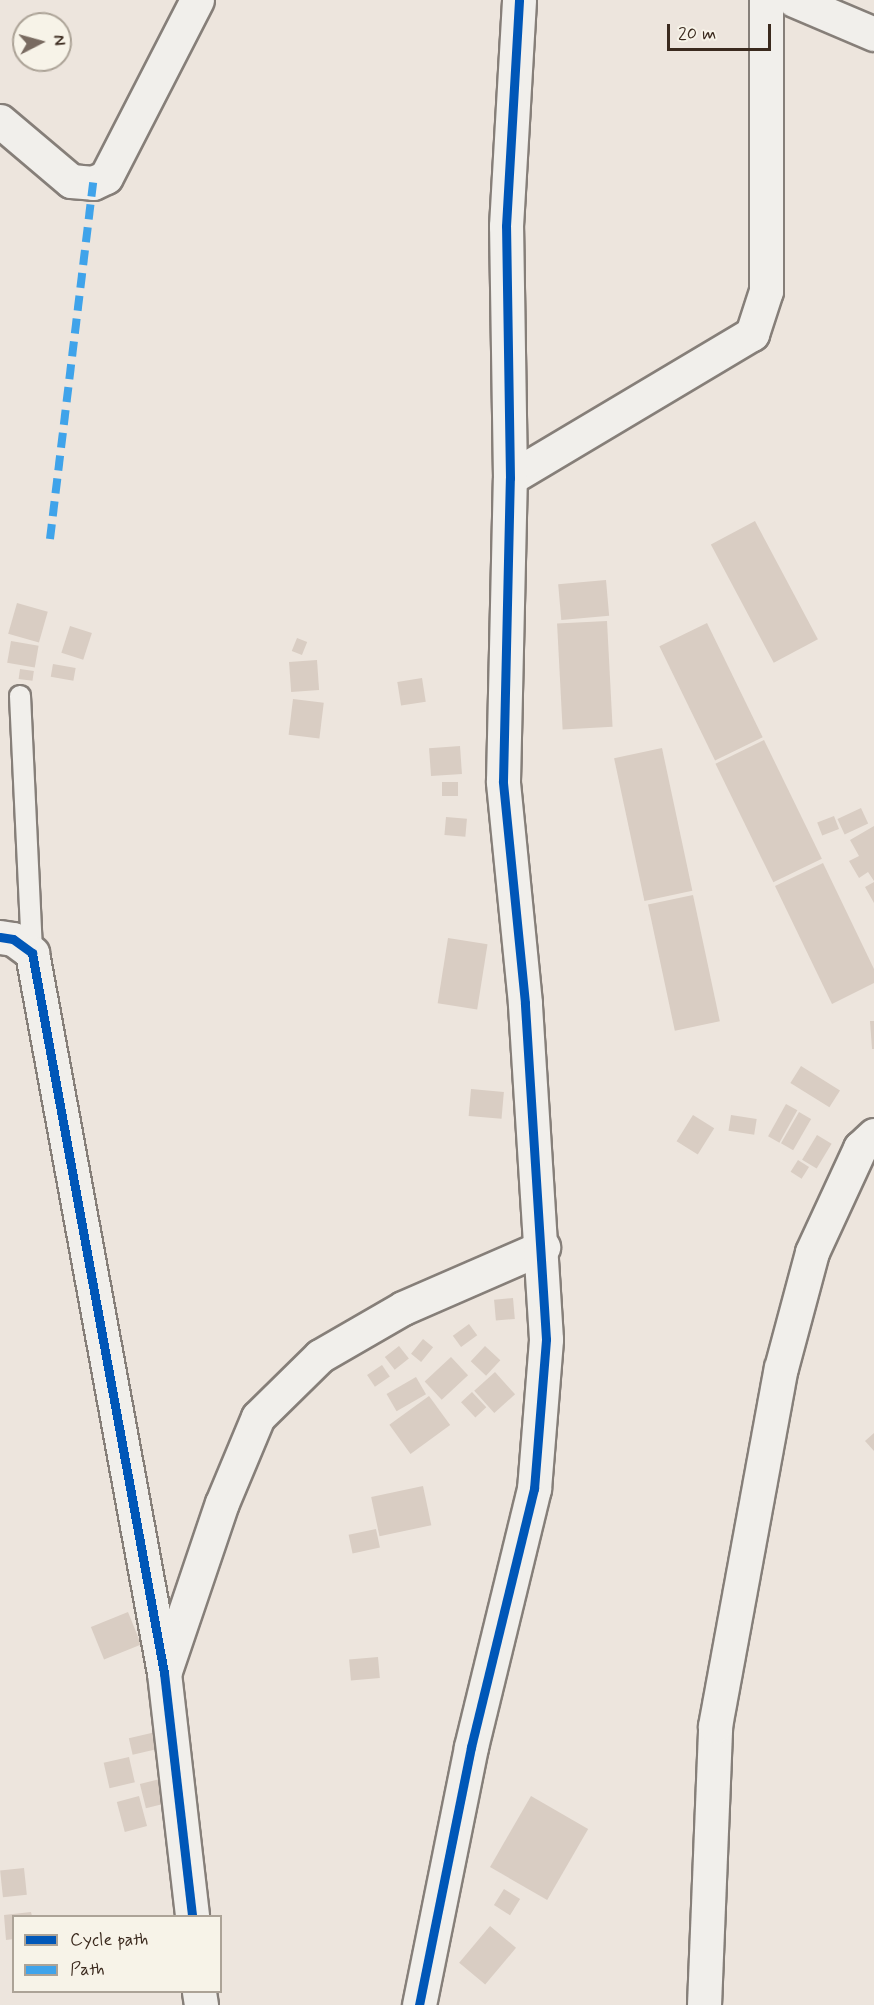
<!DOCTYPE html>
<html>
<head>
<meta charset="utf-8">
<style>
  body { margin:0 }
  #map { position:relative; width:874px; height:2005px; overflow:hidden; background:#ede5dd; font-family:Mynerve,sans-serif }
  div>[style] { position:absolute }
  .building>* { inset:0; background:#d9cdc3; transform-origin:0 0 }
  .roads { filter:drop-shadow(2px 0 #867f79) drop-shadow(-2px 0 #867f79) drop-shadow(0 2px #867f79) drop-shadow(0 -2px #867f79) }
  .lane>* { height:20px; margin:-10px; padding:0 10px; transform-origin:10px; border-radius:10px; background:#f1efeb }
  .street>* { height:33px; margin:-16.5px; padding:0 16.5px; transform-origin:16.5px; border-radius:16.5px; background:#f1efeb }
  .quiet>* { height:8px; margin-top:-4px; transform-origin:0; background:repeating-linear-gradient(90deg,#3fa3ea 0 15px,transparent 0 23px) }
  .cycleway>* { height:9px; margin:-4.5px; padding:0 4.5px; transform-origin:4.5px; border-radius:4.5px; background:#0057b8 }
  span { translate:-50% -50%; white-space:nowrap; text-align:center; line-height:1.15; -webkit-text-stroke:5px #f7f3e8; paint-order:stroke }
  .legend { position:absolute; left:12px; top:1915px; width:210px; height:78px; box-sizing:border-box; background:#f7f3e8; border:2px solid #aca397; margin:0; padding:8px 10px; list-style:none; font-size:18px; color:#3b2a1e }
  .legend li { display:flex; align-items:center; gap:12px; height:30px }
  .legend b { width:30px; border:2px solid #aca397 }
  .north { position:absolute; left:12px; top:12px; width:60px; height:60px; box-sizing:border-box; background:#f7f3e8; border:2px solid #aca397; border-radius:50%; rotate:84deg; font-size:16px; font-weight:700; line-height:24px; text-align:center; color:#3b2a1e }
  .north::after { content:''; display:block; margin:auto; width:21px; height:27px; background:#796b61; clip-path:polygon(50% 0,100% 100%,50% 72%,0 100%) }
  .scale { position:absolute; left:667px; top:24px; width:104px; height:27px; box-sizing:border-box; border:3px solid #3b2a1e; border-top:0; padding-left:8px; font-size:18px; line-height:21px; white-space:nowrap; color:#3b2a1e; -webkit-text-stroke:4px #f7f3e8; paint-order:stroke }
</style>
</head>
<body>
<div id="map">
  <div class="building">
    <i style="left:755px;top:521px;width:134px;height:50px;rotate:62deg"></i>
    <i style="left:606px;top:580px;width:36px;height:48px;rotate:85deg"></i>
    <i style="left:17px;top:603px;width:32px;height:32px;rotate:16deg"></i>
    <i style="left:607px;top:621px;width:106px;height:50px;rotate:87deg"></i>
    <i style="left:707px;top:623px;width:127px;height:53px;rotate:64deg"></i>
    <i style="left:70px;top:626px;width:23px;height:28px;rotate:18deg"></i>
    <i style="left:297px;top:638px;width:11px;height:14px;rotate:22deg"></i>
    <i style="left:11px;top:641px;width:28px;height:22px;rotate:10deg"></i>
    <i style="left:317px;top:660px;width:30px;height:28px;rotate:86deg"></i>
    <i style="left:53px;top:664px;width:23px;height:13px;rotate:10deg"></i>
    <i style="left:20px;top:669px;width:14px;height:10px;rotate:8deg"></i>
    <i style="left:422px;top:678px;width:24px;height:25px;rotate:81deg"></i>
    <i style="left:293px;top:699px;width:31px;height:36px;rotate:7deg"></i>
    <i style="left:764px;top:740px;width:132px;height:54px;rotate:64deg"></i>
    <i style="left:460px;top:746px;width:28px;height:31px;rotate:86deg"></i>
    <i style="left:662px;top:748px;width:146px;height:49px;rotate:78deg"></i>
    <i style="left:458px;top:782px;width:14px;height:16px;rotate:90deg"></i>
    <i style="left:861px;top:808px;width:17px;height:26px;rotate:65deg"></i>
    <i style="left:834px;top:816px;width:14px;height:18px;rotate:69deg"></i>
    <i style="left:446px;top:817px;width:21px;height:18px;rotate:5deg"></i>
    <i style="clip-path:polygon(874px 826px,874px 881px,868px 872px,859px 878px,849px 861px,859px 856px,850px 840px)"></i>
    <i style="clip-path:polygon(823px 863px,874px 969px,874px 983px,832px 1004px,775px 886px)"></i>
    <i style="clip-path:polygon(874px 882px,874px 903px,865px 887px)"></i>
    <i style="left:693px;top:895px;width:129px;height:46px;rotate:78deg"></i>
    <i style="left:448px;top:938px;width:40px;height:66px;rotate:9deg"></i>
    <i style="clip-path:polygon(870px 1021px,874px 1021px,874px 1049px,872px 1049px)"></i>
    <i style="left:801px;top:1066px;width:46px;height:20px;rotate:32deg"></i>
    <i style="left:471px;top:1089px;width:33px;height:27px;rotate:5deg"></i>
    <i style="left:786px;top:1104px;width:13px;height:37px;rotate:29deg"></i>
    <i style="left:799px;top:1112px;width:14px;height:36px;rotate:30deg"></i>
    <i style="left:693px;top:1115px;width:25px;height:31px;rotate:32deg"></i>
    <i style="left:731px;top:1115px;width:26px;height:16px;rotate:9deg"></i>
    <i style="left:817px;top:1135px;width:17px;height:29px;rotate:31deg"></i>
    <i style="left:798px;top:1160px;width:13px;height:14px;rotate:32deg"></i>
    <i style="left:513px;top:1298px;width:21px;height:19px;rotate:85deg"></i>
    <i style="left:469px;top:1324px;width:14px;height:20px;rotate:54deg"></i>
    <i style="left:423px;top:1339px;width:13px;height:19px;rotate:39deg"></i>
    <i style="left:399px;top:1346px;width:16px;height:18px;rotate:52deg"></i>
    <i style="left:485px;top:1346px;width:21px;height:21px;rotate:43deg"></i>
    <i style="left:451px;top:1357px;width:25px;height:36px;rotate:47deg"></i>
    <i style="left:382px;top:1365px;width:14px;height:18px;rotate:56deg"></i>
    <i style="left:495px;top:1372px;width:30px;height:28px;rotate:48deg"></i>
    <i style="left:416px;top:1377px;width:20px;height:34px;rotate:60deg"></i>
    <i style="left:472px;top:1392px;width:21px;height:15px;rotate:47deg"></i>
    <i style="left:429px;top:1396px;width:36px;height:49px;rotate:54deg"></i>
    <i style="clip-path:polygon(874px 1433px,874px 1451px,865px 1441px)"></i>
    <i style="left:423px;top:1486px;width:40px;height:53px;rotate:78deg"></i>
    <i style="left:376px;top:1529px;width:19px;height:28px;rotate:78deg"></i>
    <i style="left:128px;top:1612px;width:35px;height:40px;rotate:68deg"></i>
    <i style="left:378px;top:1657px;width:21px;height:29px;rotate:85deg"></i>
    <i style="left:160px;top:1731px;width:17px;height:32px;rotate:77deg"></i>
    <i style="left:129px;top:1757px;width:26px;height:26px;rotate:77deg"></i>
    <i style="left:168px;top:1777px;width:25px;height:29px;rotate:76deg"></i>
    <i style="left:139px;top:1796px;width:31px;height:23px;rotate:75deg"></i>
    <i style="left:531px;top:1796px;width:66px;height:82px;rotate:30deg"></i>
    <i style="left:24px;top:1868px;width:27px;height:24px;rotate:84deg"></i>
    <i style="left:504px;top:1889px;width:19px;height:19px;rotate:32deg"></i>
    <i style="clip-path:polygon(31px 1912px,32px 1916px,14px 1916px,14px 1939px,6px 1940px,4px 1915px)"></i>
    <i style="left:490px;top:1926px;width:34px;height:48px;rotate:40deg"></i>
  </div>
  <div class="roads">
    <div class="lane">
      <i style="left:20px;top:696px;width:257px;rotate:87.3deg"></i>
    </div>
    <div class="street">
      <i style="left:794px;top:0;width:87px;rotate:23deg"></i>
      <i style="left:0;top:121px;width:93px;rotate:40.2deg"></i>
      <i style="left:71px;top:181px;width:22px;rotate:5deg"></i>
      <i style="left:93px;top:183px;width:14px;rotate:-25deg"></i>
      <i style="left:106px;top:177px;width:199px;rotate:-62.8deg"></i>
      <i style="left:510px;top:478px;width:282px;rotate:-30.8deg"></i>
      <i style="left:752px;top:334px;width:45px;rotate:-72deg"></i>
      <i style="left:766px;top:291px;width:291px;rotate:-90deg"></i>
      <i style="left:0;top:937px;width:13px;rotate:9deg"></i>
      <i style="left:13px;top:939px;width:24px;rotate:36deg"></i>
      <i style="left:32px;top:953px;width:732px;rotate:79.61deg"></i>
      <i style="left:164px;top:1673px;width:245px;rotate:83.4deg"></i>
      <i style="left:165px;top:1671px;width:177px;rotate:-71.3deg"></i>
      <i style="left:222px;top:1503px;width:93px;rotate:-67.3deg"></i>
      <i style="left:258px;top:1417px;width:87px;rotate:-44.5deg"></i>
      <i style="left:320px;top:1356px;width:96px;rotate:-30deg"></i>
      <i style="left:403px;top:1308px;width:153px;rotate:-23.5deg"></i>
      <i style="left:199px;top:1992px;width:13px;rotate:81deg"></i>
      <i style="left:419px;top:2005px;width:263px;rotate:-78.6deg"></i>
      <i style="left:471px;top:1747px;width:266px;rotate:-76.3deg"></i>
      <i style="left:534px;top:1489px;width:150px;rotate:-85.4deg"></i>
      <i style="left:546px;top:1339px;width:337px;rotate:-93.6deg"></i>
      <i style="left:525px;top:1003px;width:223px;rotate:-95.7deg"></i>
      <i style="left:503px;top:781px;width:303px;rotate:-88.7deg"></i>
      <i style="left:510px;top:478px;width:252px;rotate:-90.9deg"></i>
      <i style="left:506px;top:226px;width:226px;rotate:-86.7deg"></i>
      <i style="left:704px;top:2005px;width:279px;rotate:-87.7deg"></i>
      <i style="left:715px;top:1726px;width:364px;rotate:-79.6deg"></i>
      <i style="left:781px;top:1368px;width:120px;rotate:-75deg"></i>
      <i style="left:812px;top:1252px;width:115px;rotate:-65.2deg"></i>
      <i style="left:860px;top:1148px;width:19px;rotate:-43deg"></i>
    </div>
  </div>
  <div class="quiet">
    <i style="left:50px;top:539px;width:359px;rotate:-83.1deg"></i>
  </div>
  <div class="cycleway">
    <i style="left:0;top:937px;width:13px;rotate:9deg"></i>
    <i style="left:13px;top:939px;width:24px;rotate:36deg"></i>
    <i style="left:32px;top:953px;width:732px;rotate:79.61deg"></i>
    <i style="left:164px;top:1673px;width:245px;rotate:83.4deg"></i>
    <i style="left:419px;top:2005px;width:263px;rotate:-78.6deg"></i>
    <i style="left:471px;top:1747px;width:266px;rotate:-76.3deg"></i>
    <i style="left:534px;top:1489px;width:150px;rotate:-85.4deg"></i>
    <i style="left:546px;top:1339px;width:337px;rotate:-93.6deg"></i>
    <i style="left:525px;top:1003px;width:223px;rotate:-95.7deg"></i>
    <i style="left:503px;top:781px;width:303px;rotate:-88.7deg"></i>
    <i style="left:510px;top:478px;width:252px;rotate:-90.9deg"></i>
    <i style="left:506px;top:226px;width:226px;rotate:-86.7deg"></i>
  </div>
  <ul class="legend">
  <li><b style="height:8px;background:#0057b8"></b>Cycle path</li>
  <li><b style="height:8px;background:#3fa3ea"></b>Path</li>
  </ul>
  <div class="north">N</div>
  <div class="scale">20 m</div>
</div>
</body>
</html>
